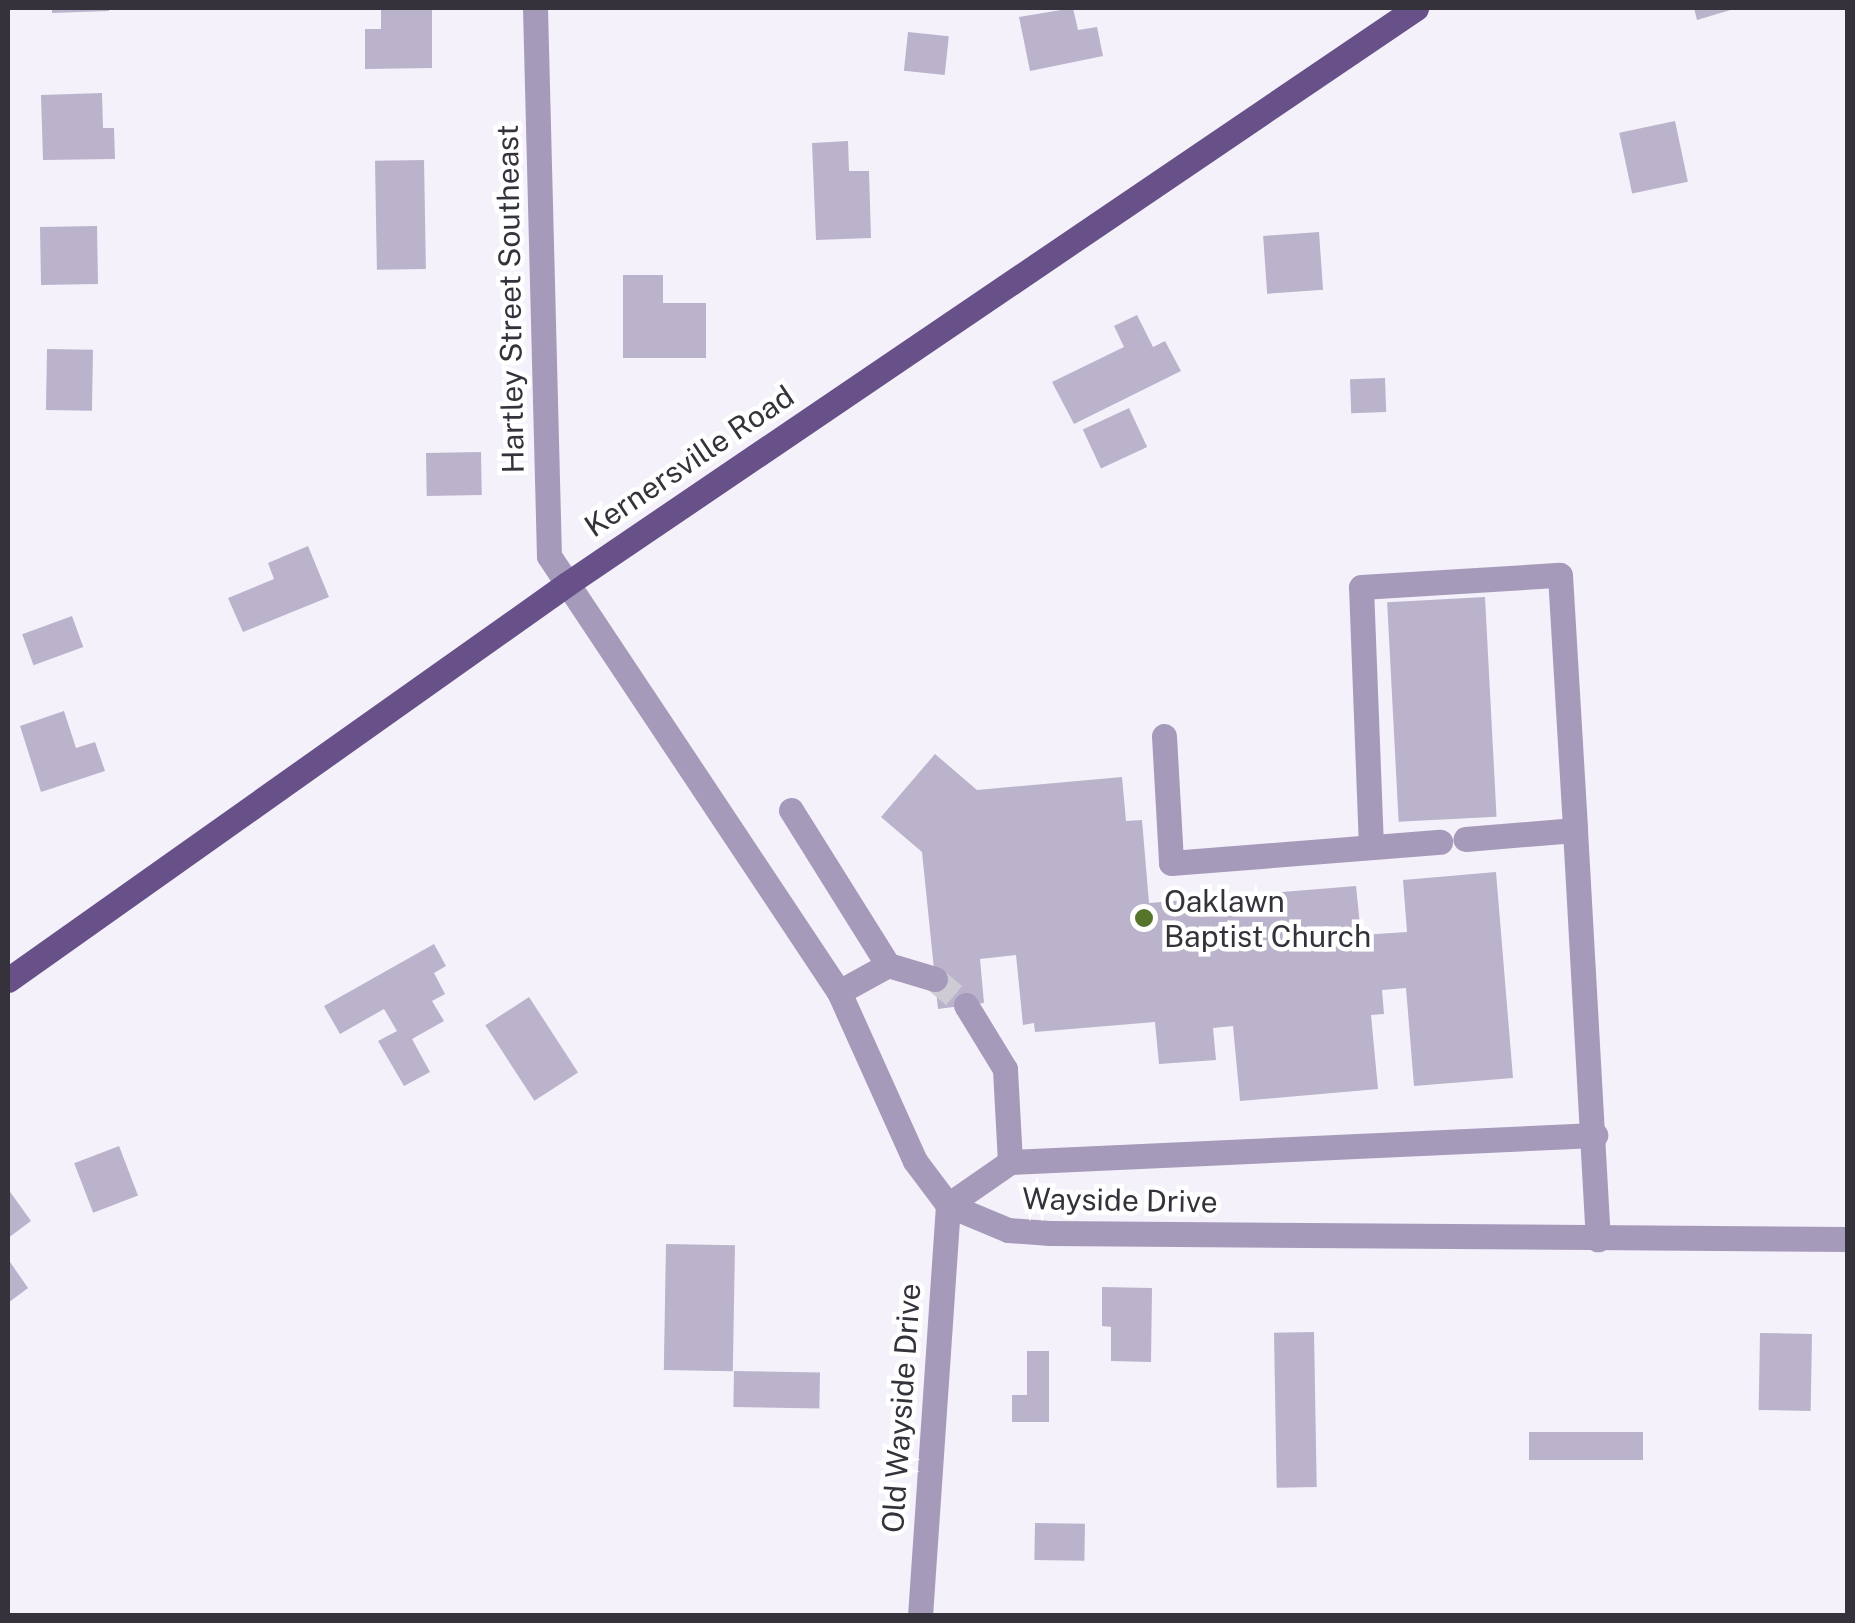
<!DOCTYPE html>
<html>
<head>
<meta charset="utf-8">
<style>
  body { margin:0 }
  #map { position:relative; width:1855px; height:1623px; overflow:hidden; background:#f4f1fb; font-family:"Public Sans",sans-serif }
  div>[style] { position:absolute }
  .building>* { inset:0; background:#bbb3cb; transform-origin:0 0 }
  .minor-tunnel>* { height:25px; margin-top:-12.5px; transform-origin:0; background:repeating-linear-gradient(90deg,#cecbd5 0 25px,transparent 0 37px) }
  .minor>* { height:25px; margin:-12.5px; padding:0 12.5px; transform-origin:12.5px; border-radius:12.5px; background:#a69aba }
  .major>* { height:25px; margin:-12.5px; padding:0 12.5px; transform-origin:12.5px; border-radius:12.5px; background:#675188 }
  .dots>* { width:28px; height:28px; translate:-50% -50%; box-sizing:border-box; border:5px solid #fff; border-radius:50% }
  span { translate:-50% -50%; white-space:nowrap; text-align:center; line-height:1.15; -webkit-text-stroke:9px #fff; paint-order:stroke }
  .street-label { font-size:30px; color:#35323c }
  .poi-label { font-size:30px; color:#35323c }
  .left { translate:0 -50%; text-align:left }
  .frame { position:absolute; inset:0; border:10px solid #35323c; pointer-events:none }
</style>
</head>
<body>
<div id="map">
  <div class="building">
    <i style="clip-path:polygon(52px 8px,109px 8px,109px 11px,52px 13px)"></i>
    <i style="clip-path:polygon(381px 8px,432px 8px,432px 68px,365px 69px,365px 29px,381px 29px)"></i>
    <i style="clip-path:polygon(1073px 8px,1078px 30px,1097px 27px,1103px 56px,1030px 71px,1019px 17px)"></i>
    <i style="clip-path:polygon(1694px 8px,1737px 8px,1697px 20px)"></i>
    <i style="left:908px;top:32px;width:41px;height:39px;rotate:6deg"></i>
    <i style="clip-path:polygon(102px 93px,103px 128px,114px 128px,115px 159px,43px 160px,41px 95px)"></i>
    <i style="left:1675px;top:121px;width:62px;height:57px;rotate:78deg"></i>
    <i style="clip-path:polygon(848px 141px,849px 171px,869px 171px,871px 238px,816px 240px,812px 143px)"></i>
    <i style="left:424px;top:160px;width:109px;height:49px;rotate:89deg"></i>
    <i style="left:97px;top:226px;width:58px;height:57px;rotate:89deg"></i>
    <i style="left:1319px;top:232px;width:58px;height:56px;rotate:86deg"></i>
    <i style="clip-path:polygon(623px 275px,663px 275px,663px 303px,706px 303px,706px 358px,623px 358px)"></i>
    <i style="clip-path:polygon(1137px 315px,1153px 347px,1165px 341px,1181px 371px,1074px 424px,1052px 382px,1124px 347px,1114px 326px)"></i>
    <i style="left:47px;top:349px;width:46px;height:61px;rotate:1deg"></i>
    <i style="left:1385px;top:378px;width:34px;height:35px;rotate:88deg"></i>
    <i style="left:1129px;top:408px;width:43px;height:51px;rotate:65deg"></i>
    <i style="left:481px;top:452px;width:43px;height:55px;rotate:89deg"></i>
    <i style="clip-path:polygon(308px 546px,329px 597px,243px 632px,228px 598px,274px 579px,268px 563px)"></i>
    <i style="left:1485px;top:597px;width:220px;height:98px;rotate:87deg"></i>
    <i style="left:72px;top:616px;width:33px;height:53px;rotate:70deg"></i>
    <i style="clip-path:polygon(64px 711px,76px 748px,95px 742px,105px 771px,41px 792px,20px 726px)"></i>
    <i style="clip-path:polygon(935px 754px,977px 790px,1122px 777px,1126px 821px,1142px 820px,1149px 903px,1356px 886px,1361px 935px,1407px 932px,1403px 880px,1496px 872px,1513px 1078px,1414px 1086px,1406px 988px,1382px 990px,1384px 1014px,1371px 1015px,1378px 1089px,1240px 1101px,1233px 1026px,1213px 1028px,1216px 1060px,1159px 1064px,1155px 1022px,1035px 1032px,1034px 1023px,1023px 1025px,1016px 955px,980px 959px,984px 1003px,938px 1009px,922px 852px,881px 817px)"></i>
    <i style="clip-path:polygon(434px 944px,446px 966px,434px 973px,445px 994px,432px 1001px,444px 1021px,412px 1039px,430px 1072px,404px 1086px,378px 1041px,397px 1031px,384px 1009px,340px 1034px,324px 1006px)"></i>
    <i style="left:529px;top:997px;width:90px;height:52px;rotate:57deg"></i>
    <i style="left:119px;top:1146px;width:53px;height:48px;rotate:69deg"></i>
    <i style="clip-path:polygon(8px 1189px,31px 1221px,8px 1238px)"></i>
    <i style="left:666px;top:1244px;width:69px;height:126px;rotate:1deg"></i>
    <i style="clip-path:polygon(8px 1259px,28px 1288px,8px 1303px)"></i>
    <i style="clip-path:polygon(1102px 1287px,1152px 1288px,1151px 1362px,1111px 1361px,1111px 1327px,1102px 1326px)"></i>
    <i style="left:1314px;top:1332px;width:155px;height:40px;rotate:89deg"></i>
    <i style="left:1760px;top:1333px;width:52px;height:77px;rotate:1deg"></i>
    <i style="clip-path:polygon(1027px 1351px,1049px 1351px,1049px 1422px,1012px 1422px,1012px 1395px,1027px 1395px)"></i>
    <i style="left:734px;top:1371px;width:86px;height:36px;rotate:1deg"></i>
    <i style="left:1643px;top:1432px;width:28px;height:114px;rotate:90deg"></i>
    <i style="left:1035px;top:1523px;width:50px;height:37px;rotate:1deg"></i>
  </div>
  <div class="minor-tunnel">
    <i style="left:935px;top:979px;width:40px;rotate:40deg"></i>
  </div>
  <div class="minor">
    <i style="left:535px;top:8px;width:548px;rotate:88.54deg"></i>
    <i style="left:549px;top:556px;width:524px;rotate:56.37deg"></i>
    <i style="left:839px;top:992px;width:185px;rotate:65.8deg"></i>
    <i style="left:915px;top:1161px;width:55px;rotate:53.1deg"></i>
    <i style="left:948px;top:1205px;width:65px;rotate:22.6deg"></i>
    <i style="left:1008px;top:1230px;width:42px;rotate:4.1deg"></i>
    <i style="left:1050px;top:1233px;width:798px;rotate:0.43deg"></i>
    <i style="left:1164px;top:736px;width:127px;rotate:86.8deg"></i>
    <i style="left:1171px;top:863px;width:270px;rotate:-4.5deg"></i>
    <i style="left:791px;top:810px;width:183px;rotate:58deg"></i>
    <i style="left:1575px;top:830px;width:410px;rotate:86.8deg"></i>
    <i style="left:1371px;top:847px;width:260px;rotate:-92.2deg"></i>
    <i style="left:1361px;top:587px;width:199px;rotate:-3.5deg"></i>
    <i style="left:1560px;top:575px;width:255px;rotate:86.6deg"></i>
    <i style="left:1575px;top:830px;width:110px;rotate:175.3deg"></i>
    <i style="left:839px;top:992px;width:56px;rotate:-28.9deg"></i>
    <i style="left:888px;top:965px;width:49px;rotate:16.6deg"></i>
    <i style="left:1010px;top:1162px;width:586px;rotate:-2.64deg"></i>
    <i style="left:920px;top:1616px;width:412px;rotate:-86.1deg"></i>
    <i style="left:948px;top:1205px;width:75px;rotate:-34.7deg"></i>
    <i style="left:1010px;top:1162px;width:93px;rotate:-93.1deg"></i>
    <i style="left:1005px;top:1069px;width:75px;rotate:-121.4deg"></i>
  </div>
  <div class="major">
    <i style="left:8px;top:980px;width:685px;rotate:-35.31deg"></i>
    <i style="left:567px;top:584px;width:1026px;rotate:-34.15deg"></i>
  </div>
  <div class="dots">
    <i style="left:1144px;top:918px;background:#56752b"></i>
  </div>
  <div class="street-label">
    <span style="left:510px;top:299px;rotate:-91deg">Hartley Street Southeast</span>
    <span style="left:689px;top:461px;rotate:-34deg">Kernersville Road</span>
    <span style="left:1120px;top:1200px;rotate:1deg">Wayside Drive</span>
    <span style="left:901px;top:1408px;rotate:-86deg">Old Wayside Drive</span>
  </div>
  <div class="poi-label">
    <span class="left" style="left:1164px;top:918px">Oaklawn<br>Baptist Church</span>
  </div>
  <div class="frame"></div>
</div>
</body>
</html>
